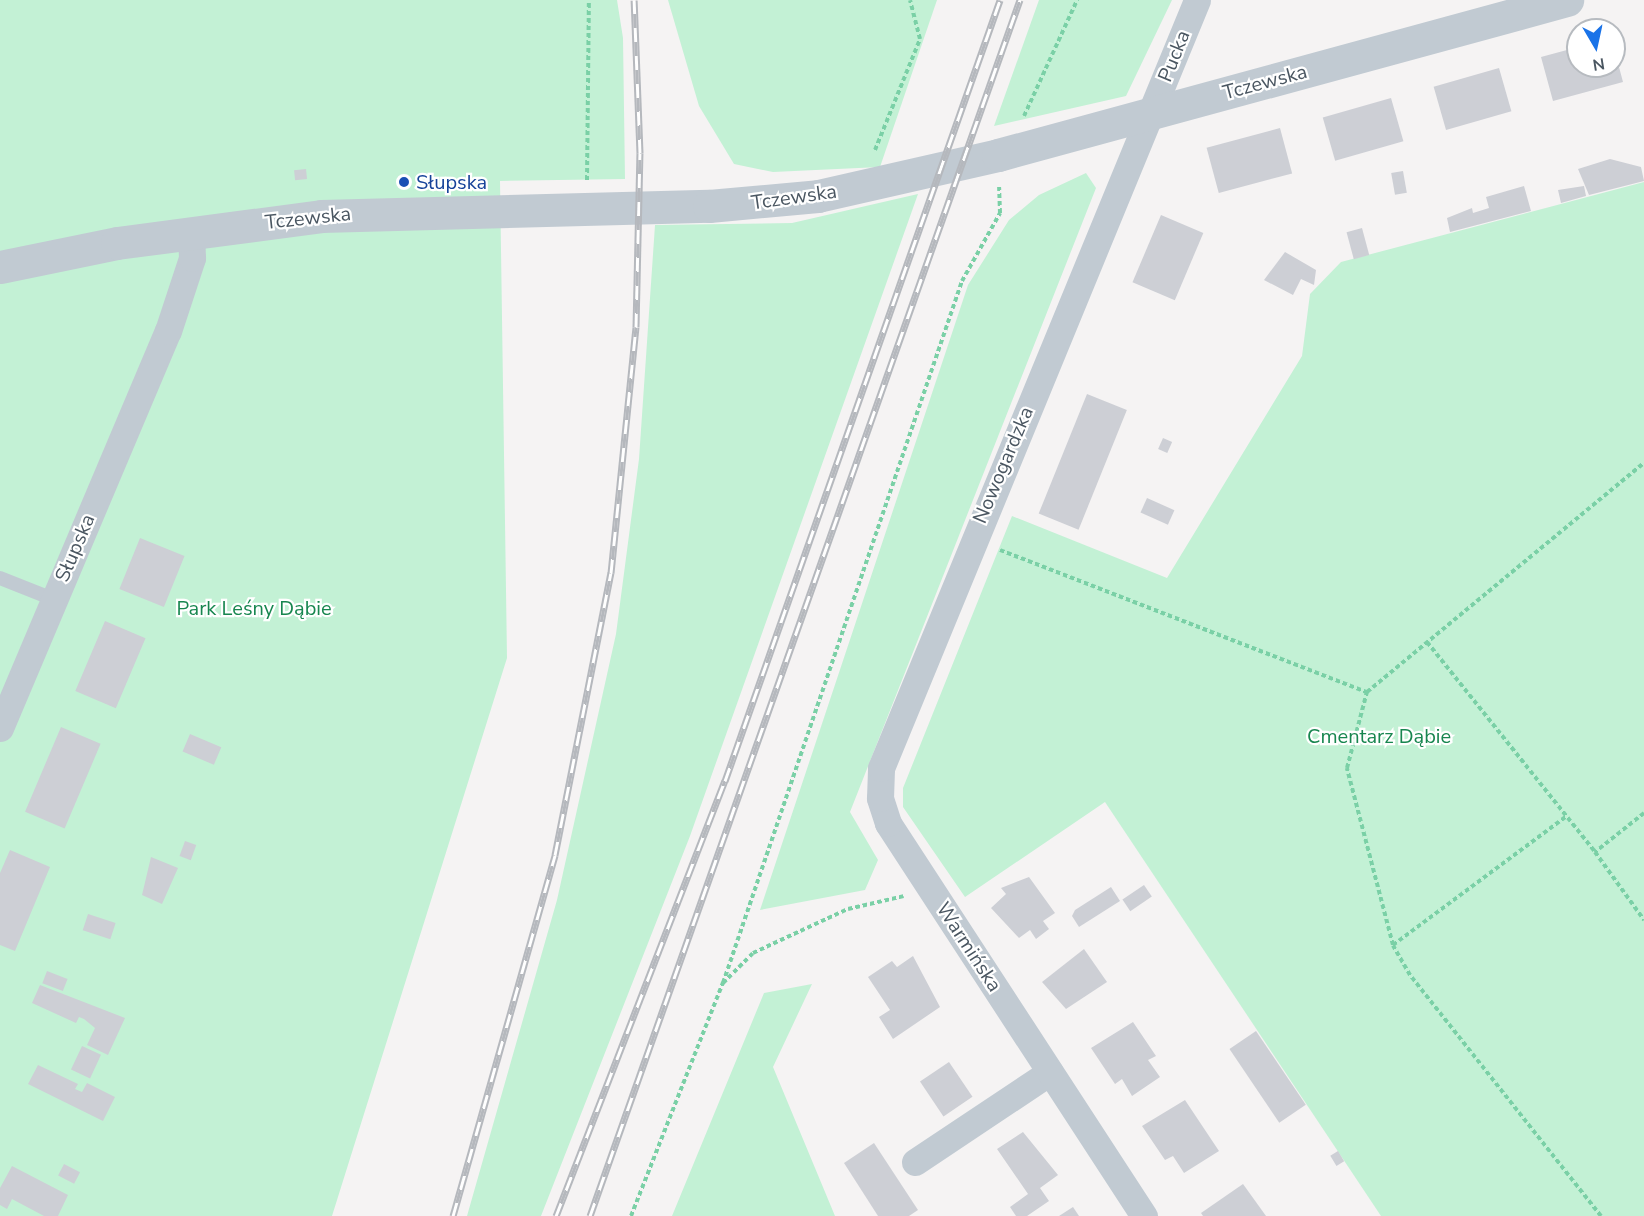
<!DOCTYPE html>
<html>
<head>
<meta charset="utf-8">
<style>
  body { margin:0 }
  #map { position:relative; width:1644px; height:1216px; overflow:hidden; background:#f5f3f3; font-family:"Nunito Sans",sans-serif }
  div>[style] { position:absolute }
  .green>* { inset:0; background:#c3f1d5 }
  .building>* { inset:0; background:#cdcfd5; transform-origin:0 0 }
  .path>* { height:4px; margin-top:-2px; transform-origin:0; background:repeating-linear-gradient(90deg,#7ad0a6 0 4.5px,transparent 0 7.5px) }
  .service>* { height:14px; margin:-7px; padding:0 7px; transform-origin:7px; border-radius:7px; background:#c1cad2 }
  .minor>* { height:27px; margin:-13.5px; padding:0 13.5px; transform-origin:13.5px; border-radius:13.5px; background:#c1cad2 }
  .tertiary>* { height:33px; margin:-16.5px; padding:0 16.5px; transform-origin:16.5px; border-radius:16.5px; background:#c1cad2 }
  .rail>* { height:7px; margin-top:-3.5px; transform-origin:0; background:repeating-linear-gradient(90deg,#fff 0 14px,#b5b8bd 0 28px); box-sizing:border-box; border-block:2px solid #b5b8bd }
  .dots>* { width:16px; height:16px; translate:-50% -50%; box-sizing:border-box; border:3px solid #fff; border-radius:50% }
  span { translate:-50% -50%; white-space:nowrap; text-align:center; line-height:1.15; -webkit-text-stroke:4.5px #fff; paint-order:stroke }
  .street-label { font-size:20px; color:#4a5661 }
  .transit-label { font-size:20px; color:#164399 }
  .left { translate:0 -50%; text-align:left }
  .park-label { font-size:20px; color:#17864f }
  .north { position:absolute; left:1566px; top:18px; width:60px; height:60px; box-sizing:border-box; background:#fff; border:2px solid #b7bbc0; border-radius:50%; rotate:171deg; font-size:16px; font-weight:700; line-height:24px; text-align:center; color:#4a5661 }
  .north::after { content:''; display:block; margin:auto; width:21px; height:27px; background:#1a73e8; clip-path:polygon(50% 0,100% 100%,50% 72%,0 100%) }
</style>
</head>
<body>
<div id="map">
  <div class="green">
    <i style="clip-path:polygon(0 0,617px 0,623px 38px,625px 179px,500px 181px,507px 658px,332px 1216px,0 1216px)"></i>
    <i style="clip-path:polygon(668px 0,937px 0,880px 167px,773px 172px,734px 164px,699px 106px)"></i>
    <i style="clip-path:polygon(1039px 0,1172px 0,1126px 96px,994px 126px)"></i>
    <i style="clip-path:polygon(1086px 173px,1096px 188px,850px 812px,878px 860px,865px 890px,760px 910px,968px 285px,1009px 220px,1039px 195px)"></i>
    <i style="clip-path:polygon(1644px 182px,1644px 1216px,1381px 1216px,1105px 802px,965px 897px,903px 807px,903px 788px,1012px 516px,1167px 578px,1302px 356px,1310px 294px,1341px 262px)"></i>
    <i style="clip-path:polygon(918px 194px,690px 836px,541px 1216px,467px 1216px,557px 900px,616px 634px,639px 459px,655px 225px,792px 223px)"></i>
    <i style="clip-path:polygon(812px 984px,773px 1067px,835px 1216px,672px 1216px,764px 993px)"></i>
  </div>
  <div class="building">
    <i style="clip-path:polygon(1578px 47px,1578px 66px,1614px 66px,1615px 52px,1623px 82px,1553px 101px,1541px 57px)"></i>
    <i style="left:1499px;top:68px;width:45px;height:68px;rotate:74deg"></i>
    <i style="left:1391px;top:98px;width:45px;height:71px;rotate:74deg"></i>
    <i style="left:1280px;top:128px;width:47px;height:76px;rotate:75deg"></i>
    <i style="clip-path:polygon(1610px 159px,1641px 167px,1644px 181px,1589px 195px,1578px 169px)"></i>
    <i style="left:306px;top:169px;width:10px;height:12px;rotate:84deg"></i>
    <i style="left:1403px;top:171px;width:22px;height:12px;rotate:80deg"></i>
    <i style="clip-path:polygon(1524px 186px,1531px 211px,1450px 232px,1447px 218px,1472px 208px,1473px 213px,1489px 208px,1486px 197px)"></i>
    <i style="clip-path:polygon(1584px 186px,1586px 196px,1561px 203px,1558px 190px)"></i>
    <i style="left:1161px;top:215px;width:46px;height:73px;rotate:23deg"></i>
    <i style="left:1362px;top:228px;width:28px;height:16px;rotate:75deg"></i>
    <i style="clip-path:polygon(1285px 252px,1316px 270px,1314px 285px,1301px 279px,1293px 295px,1264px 280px)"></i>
    <i style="left:1087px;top:394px;width:43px;height:129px;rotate:22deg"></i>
    <i style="left:1163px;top:438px;width:10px;height:12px;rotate:24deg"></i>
    <i style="left:1147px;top:498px;width:30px;height:16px;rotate:24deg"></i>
    <i style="left:140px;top:538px;width:48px;height:55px;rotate:22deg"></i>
    <i style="left:105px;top:621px;width:44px;height:76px;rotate:23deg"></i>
    <i style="left:61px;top:727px;width:43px;height:92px;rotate:23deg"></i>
    <i style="left:190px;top:734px;width:34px;height:19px;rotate:23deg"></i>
    <i style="left:185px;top:841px;width:12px;height:16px;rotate:20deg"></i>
    <i style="clip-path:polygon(10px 850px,50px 867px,15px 951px,0 945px,0 873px)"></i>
    <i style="clip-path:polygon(151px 857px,178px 868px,162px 904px,142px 895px)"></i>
    <i style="clip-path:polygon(1029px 877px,1055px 913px,1043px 921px,1049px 929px,1036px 939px,1030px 930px,1019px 938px,991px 908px,1006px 894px,1001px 888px)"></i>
    <i style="left:1144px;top:885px;width:14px;height:26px;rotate:56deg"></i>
    <i style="clip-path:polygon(1111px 887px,1120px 901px,1079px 927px,1072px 916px,1075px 910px)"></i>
    <i style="left:88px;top:914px;width:29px;height:17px;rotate:18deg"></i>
    <i style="clip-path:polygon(1084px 949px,1107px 982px,1066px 1009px,1042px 982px)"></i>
    <i style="clip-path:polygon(913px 956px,940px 1007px,893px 1039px,879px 1017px,890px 1010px,868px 977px,892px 961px,897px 967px)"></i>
    <i style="left:47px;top:971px;width:22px;height:13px;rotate:21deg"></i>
    <i style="clip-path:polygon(40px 985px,125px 1018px,108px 1055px,87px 1045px,95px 1028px,84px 1019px,79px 1017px,76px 1023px,32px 1003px)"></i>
    <i style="clip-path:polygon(1133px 1022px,1156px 1056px,1148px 1060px,1160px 1077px,1132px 1096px,1122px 1079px,1115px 1084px,1091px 1048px)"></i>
    <i style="left:1256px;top:1031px;width:89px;height:32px;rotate:56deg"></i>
    <i style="left:82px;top:1046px;width:21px;height:26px;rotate:25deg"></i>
    <i style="left:949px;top:1062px;width:42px;height:35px;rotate:56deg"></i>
    <i style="clip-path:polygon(38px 1065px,78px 1084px,75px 1089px,82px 1092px,87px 1083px,115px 1097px,103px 1121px,28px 1084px)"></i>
    <i style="clip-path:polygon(1185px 1100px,1219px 1151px,1184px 1173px,1173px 1156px,1165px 1160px,1142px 1126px)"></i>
    <i style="clip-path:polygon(1023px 1132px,1058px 1175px,1040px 1188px,1049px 1201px,1027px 1216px,1016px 1216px,1010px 1207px,1028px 1194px,997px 1149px)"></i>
    <i style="clip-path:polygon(874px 1143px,918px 1210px,909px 1216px,878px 1216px,844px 1163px)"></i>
    <i style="left:1338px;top:1151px;width:12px;height:9px;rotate:59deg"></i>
    <i style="left:64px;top:1164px;width:18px;height:13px;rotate:27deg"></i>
    <i style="clip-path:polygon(12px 1166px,68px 1195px,58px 1216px,44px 1216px,12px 1199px,7px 1209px,0 1205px,0 1188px)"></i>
    <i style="clip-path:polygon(1243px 1184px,1266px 1216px,1203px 1216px,1201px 1213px)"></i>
    <i style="clip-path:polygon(1073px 1207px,1079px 1216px,1059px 1216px)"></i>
  </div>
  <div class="path">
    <i style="left:1024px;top:116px;width:128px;rotate:-65.4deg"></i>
    <i style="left:875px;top:150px;width:120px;rotate:-67.9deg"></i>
    <i style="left:920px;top:39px;width:40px;rotate:-104.4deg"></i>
    <i style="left:587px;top:180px;width:180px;rotate:-89.4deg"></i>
    <i style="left:1000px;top:550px;width:394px;rotate:21.2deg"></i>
    <i style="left:1427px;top:642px;width:269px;rotate:51.3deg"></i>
    <i style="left:1644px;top:813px;width:63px;rotate:141.5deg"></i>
    <i style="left:1595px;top:852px;width:84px;rotate:54.2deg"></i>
    <i style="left:1393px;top:945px;width:217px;rotate:-36.6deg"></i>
    <i style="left:723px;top:983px;width:742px;rotate:-71.2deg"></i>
    <i style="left:962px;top:281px;width:78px;rotate:-60.8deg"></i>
    <i style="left:1000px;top:213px;width:26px;rotate:-92deg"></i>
    <i style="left:631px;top:1216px;width:251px;rotate:-68.5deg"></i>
    <i style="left:723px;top:983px;width:42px;rotate:-45deg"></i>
    <i style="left:753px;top:953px;width:105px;rotate:-24.9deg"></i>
    <i style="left:848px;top:909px;width:57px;rotate:-13.1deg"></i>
    <i style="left:1601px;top:1216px;width:308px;rotate:-128.4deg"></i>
    <i style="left:1410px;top:975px;width:34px;rotate:-120deg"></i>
    <i style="left:1393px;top:945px;width:183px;rotate:-104.6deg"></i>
    <i style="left:1347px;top:768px;width:79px;rotate:-75.3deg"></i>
    <i style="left:1367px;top:692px;width:359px;rotate:-39.6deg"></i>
  </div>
  <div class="service">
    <i style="left:0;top:578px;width:57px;rotate:21.6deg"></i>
  </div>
  <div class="minor">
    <i style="left:0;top:728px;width:431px;rotate:-67.1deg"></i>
    <i style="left:168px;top:331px;width:77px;rotate:-71.8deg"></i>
    <i style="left:192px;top:258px;width:26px;rotate:-92deg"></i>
    <i style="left:915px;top:1162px;width:162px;rotate:-33.7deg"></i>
    <i style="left:1144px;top:1216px;width:469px;rotate:-123.1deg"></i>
    <i style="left:888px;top:823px;width:26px;rotate:-108deg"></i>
    <i style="left:880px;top:798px;width:30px;rotate:-88deg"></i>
    <i style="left:881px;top:768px;width:830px;rotate:-67.63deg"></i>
  </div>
  <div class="tertiary">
    <i style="left:0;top:267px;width:119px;rotate:-11.6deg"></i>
    <i style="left:117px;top:243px;width:206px;rotate:-7.5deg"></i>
    <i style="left:321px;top:216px;width:388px;rotate:-1.5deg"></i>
    <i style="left:709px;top:206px;width:109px;rotate:-5.2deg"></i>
    <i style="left:818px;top:196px;width:185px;rotate:-12.8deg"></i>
    <i style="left:998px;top:155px;width:590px;rotate:-15.24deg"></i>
  </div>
  <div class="rail">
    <i style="left:453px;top:1216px;width:375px;rotate:-74.2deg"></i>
    <i style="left:555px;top:855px;width:288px;rotate:-78.8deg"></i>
    <i style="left:611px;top:573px;width:247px;rotate:-84.2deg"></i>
    <i style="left:636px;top:327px;width:174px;rotate:-88.7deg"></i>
    <i style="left:640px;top:153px;width:153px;rotate:-92.2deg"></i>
    <i style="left:556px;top:1216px;width:467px;rotate:-68.8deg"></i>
    <i style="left:725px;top:781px;width:828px;rotate:-70.6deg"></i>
    <i style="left:590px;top:1216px;width:1290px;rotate:-70.53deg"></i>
  </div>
  <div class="dots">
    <i style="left:404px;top:182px;background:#1a4fb4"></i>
  </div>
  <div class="street-label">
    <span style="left:1174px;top:56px;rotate:-68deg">Pucka</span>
    <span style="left:1265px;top:82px;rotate:-15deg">Tczewska</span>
    <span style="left:794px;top:197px;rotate:-8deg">Tczewska</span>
    <span style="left:308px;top:218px;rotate:-6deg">Tczewska</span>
    <span style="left:1003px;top:465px;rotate:-67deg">Nowogardzka</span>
    <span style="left:75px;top:548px;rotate:-67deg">Słupska</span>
    <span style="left:969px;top:947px;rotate:57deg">Warmińska</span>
  </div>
  <div class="transit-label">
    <span class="left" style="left:416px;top:182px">Słupska</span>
  </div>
  <div class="park-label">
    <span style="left:254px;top:608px">Park Leśny Dąbie</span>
    <span style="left:1379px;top:736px">Cmentarz Dąbie</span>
  </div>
  <div class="north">N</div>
</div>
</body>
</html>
